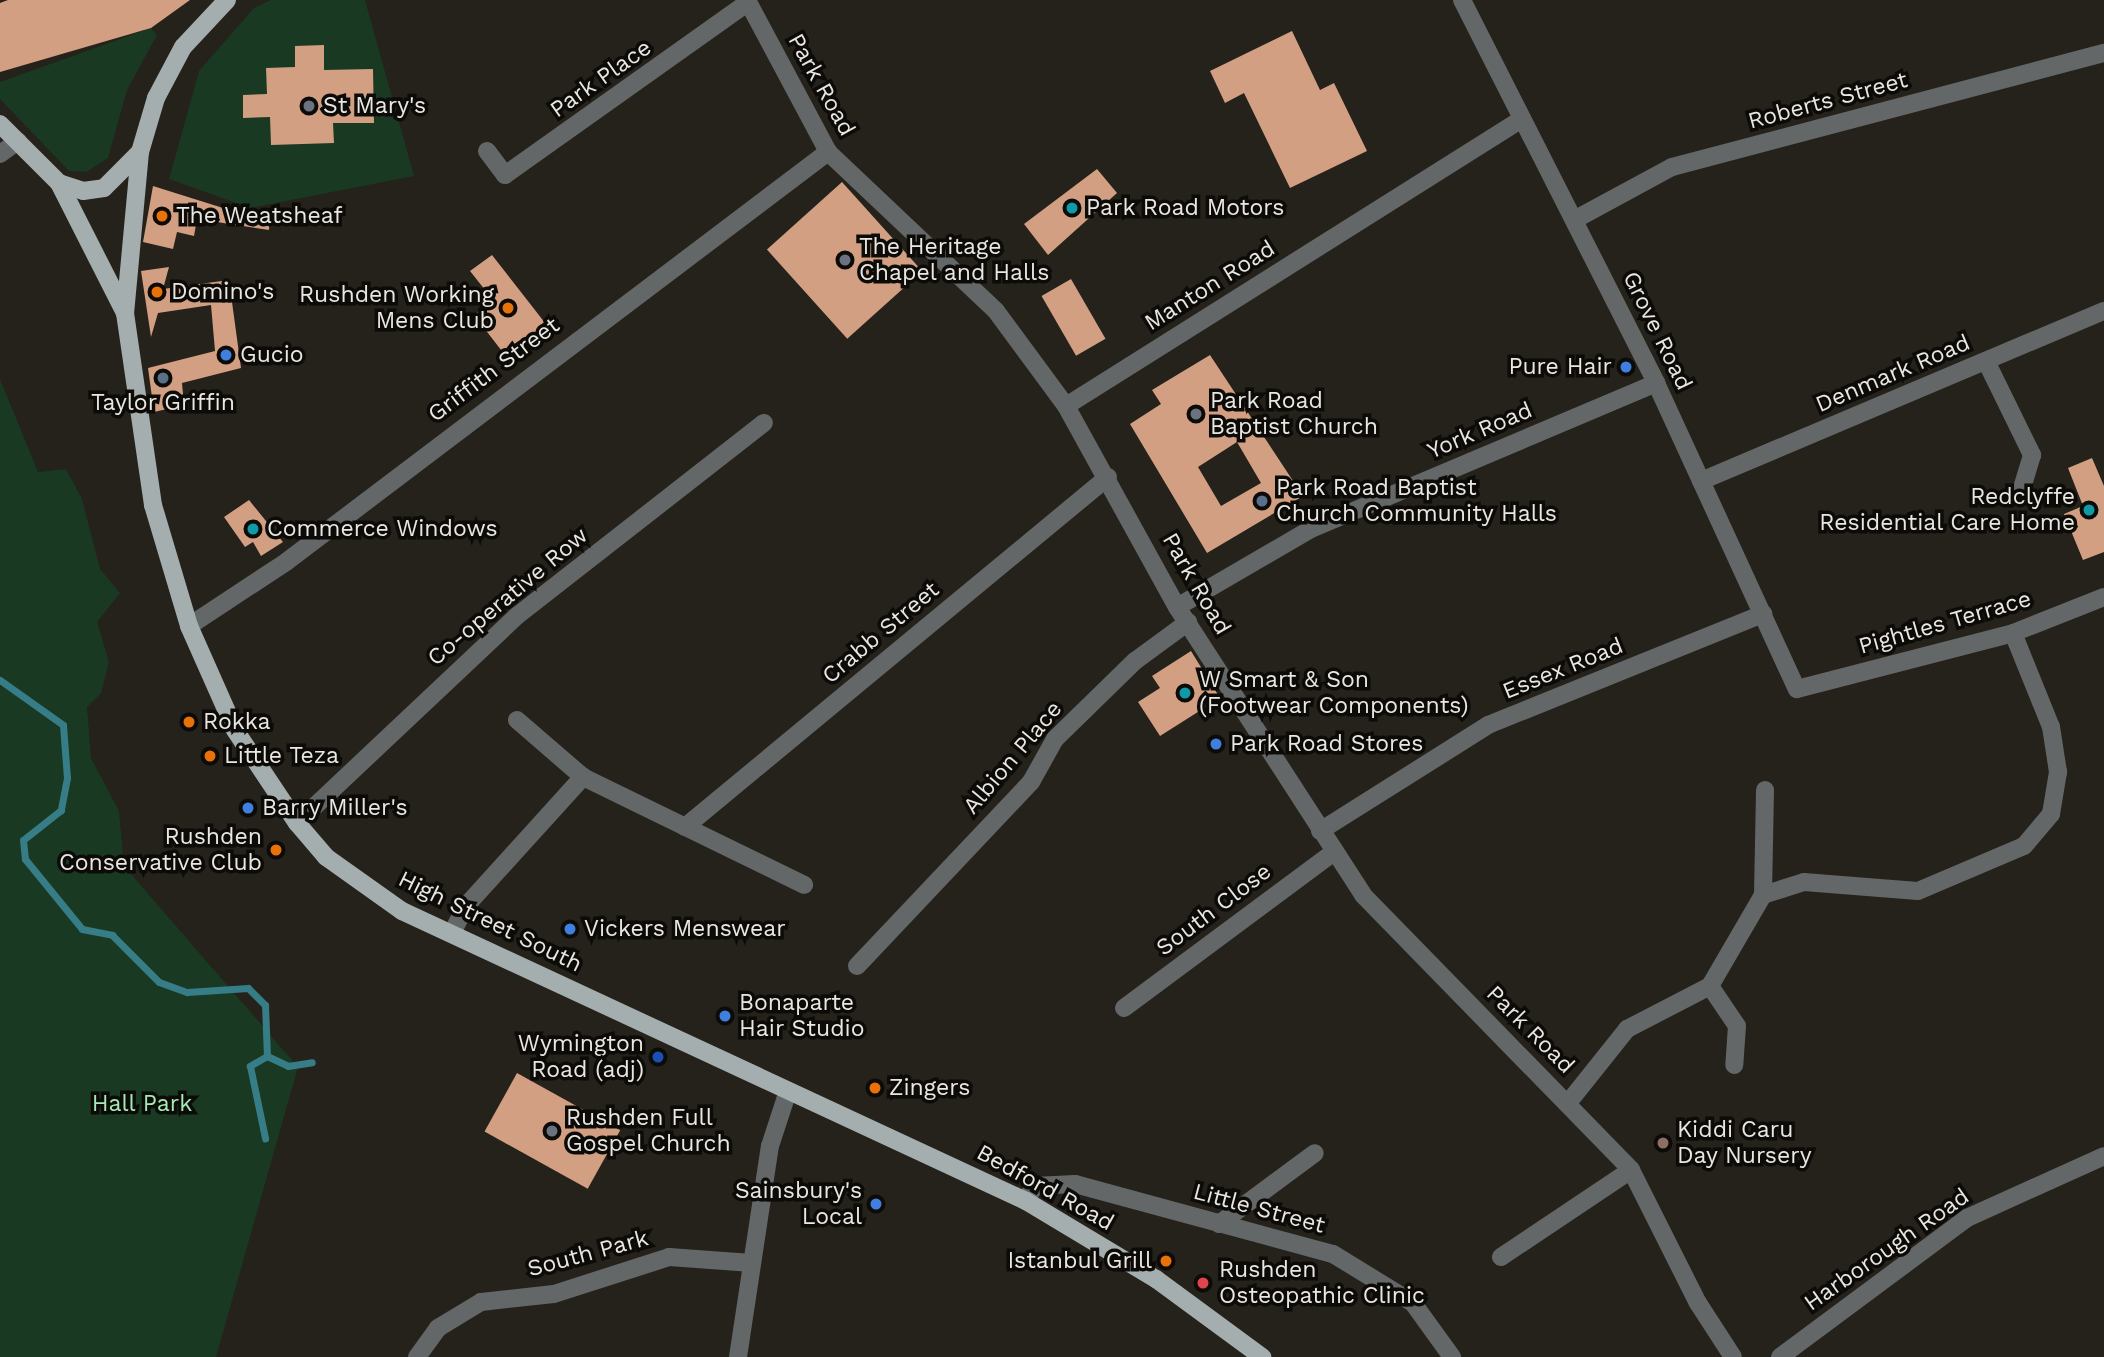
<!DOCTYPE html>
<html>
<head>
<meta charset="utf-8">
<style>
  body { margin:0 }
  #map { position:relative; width:2104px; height:1357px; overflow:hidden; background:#25211b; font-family:"Work Sans",sans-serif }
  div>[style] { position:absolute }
  .green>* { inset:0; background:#193922 }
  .stream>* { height:7px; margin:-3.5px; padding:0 3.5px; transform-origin:3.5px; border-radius:3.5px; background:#367d88 }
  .building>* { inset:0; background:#d29f82; transform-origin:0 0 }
  .minor>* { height:18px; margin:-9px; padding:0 9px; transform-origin:9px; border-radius:9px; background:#636767 }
  .major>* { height:18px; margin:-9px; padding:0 9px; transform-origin:9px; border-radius:9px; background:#a4aeae }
  .dots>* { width:19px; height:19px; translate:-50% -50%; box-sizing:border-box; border:4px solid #0c0b08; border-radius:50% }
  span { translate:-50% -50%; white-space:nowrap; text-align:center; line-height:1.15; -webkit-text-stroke:7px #0c0b08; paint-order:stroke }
  .street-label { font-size:23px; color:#eae7e3 }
  .poi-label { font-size:23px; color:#eae7e3 }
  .left { translate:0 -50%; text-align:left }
  .right { translate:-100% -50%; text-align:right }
  .park-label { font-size:23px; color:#a3eab4 }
</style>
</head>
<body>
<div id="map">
  <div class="green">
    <i style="clip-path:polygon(271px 0,365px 0,414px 176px,250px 208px,169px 179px,199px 71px,254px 8px)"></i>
    <i style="clip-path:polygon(151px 28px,157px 35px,127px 90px,108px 158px,86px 172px,69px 171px,0 99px,0 82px)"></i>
    <i style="clip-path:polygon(0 379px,38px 472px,66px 469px,82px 499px,100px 569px,120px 593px,97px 622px,109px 662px,101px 693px,87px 707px,91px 758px,119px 811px,124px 866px,298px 1067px,216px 1357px,0 1357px)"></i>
  </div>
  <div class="stream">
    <i style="left:0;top:680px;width:77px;rotate:35.5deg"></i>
    <i style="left:63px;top:725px;width:53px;rotate:85.7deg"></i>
    <i style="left:67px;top:778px;width:33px;rotate:101deg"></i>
    <i style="left:61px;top:810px;width:48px;rotate:141.7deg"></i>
    <i style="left:23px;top:840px;width:19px;rotate:84deg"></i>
    <i style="left:25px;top:859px;width:90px;rotate:50.8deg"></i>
    <i style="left:82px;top:929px;width:31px;rotate:11deg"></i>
    <i style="left:112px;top:935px;width:66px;rotate:45deg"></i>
    <i style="left:159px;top:982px;width:30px;rotate:20deg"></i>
    <i style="left:187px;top:992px;width:61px;rotate:-3.8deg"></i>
    <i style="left:248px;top:988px;width:24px;rotate:45deg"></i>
    <i style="left:265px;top:1005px;width:51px;rotate:87.8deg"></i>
    <i style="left:267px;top:1056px;width:20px;rotate:150deg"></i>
    <i style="left:250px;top:1066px;width:74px;rotate:78.2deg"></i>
    <i style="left:267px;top:1056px;width:23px;rotate:25deg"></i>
    <i style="left:288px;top:1066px;width:24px;rotate:-9deg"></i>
  </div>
  <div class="building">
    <i style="clip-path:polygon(8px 0,190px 0,151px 28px,0 72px,0 3px)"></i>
    <i style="clip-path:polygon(1292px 31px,1320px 90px,1334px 83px,1367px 151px,1290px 188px,1244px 93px,1225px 103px,1210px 71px)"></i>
    <i style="clip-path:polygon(324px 45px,324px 70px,373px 69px,374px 123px,333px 123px,334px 143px,271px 145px,270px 117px,243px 118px,243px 95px,267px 94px,266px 68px,295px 67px,295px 46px)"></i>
    <i style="clip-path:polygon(1097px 169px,1117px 193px,1048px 255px,1024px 224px)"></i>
    <i style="left:842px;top:182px;width:120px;height:101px;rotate:48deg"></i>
    <i style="clip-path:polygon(153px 186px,223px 208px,270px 212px,269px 230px,197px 219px,194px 236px,177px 232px,173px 249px,143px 242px)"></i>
    <i style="clip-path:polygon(492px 255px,549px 328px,508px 359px,474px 315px,493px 300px,470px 271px)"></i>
    <i style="clip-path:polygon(169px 267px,163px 289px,229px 280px,241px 368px,182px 383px,184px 405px,154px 412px,148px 368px,215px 351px,211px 305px,158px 313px,151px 337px,141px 271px)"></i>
    <i style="left:1071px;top:279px;width:69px;height:34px;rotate:60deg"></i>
    <i style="clip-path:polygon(evenodd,1210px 355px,1303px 496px,1207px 553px,1130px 424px,1161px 404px,1152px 390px,1210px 355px,1237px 442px,1261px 483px,1221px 506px,1198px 467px,1237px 442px)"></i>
    <i style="clip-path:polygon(2092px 458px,2104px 486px,2104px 552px,2083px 560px,2064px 514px,2083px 506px,2068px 468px)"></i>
    <i style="clip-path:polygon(249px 500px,283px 542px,261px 556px,253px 542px,245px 547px,224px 517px)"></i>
    <i style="clip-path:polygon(1191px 651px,1220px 698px,1160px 736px,1138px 702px,1160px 688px,1152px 676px)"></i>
    <i style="left:517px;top:1073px;width:118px;height:67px;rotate:29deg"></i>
  </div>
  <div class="minor">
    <i style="left:747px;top:0;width:172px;rotate:61.9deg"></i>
    <i style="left:828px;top:152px;width:231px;rotate:43.4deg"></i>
    <i style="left:996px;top:311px;width:118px;rotate:53.6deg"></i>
    <i style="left:1066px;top:406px;width:230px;rotate:61.1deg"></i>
    <i style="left:1177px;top:607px;width:343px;rotate:57.1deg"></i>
    <i style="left:1363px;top:895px;width:384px;rotate:45.7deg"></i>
    <i style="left:1631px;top:1170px;width:149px;rotate:63.3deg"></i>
    <i style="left:1698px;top:1303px;width:64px;rotate:57.1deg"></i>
    <i style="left:1462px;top:0;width:429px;rotate:63.1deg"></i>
    <i style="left:1656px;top:383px;width:337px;rotate:65.3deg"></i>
    <i style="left:1797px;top:689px;width:223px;rotate:-14.5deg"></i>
    <i style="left:2013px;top:633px;width:98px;rotate:-21.6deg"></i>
    <i style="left:487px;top:151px;width:30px;rotate:53deg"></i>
    <i style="left:505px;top:175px;width:298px;rotate:-35.4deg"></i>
    <i style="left:0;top:154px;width:22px;rotate:-36deg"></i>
    <i style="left:1574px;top:220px;width:111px;rotate:-28.4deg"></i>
    <i style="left:1672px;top:167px;width:447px;rotate:-14.8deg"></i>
    <i style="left:1986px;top:361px;width:105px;rotate:63.9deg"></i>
    <i style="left:2032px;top:455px;width:45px;rotate:106.8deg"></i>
    <i style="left:1066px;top:406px;width:539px;rotate:-32.19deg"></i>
    <i style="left:1701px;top:481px;width:437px;rotate:-22.9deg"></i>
    <i style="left:1177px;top:607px;width:155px;rotate:-30.2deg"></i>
    <i style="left:1311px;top:529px;width:375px;rotate:-22.9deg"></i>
    <i style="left:189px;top:626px;width:116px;rotate:-33.4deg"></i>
    <i style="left:286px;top:562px;width:680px;rotate:-37.11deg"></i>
    <i style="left:517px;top:720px;width:87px;rotate:40.8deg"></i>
    <i style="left:583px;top:777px;width:246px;rotate:26deg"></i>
    <i style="left:297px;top:823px;width:303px;rotate:-43.3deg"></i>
    <i style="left:518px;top:615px;width:312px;rotate:-38deg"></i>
    <i style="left:685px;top:827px;width:549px;rotate:-39.61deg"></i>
    <i style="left:1320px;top:831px;width:199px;rotate:-32.2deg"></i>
    <i style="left:1488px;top:725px;width:297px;rotate:-22deg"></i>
    <i style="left:1763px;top:895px;width:105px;rotate:-88.9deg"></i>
    <i style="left:452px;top:933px;width:29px;rotate:-63deg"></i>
    <i style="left:465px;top:907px;width:176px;rotate:-47.8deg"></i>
    <i style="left:857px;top:966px;width:253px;rotate:-46.6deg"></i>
    <i style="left:1031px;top:782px;width:49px;rotate:-60.8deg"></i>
    <i style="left:1055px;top:739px;width:112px;rotate:-44.3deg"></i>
    <i style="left:1135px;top:661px;width:66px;rotate:-36.3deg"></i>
    <i style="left:1710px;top:986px;width:48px;rotate:56deg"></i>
    <i style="left:1737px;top:1026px;width:39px;rotate:94deg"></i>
    <i style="left:1124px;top:1008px;width:262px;rotate:-36.6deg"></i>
    <i style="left:1568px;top:1103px;width:95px;rotate:-51.4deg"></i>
    <i style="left:1627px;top:1029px;width:93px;rotate:-27.4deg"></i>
    <i style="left:1710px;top:986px;width:105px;rotate:-59.8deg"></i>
    <i style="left:1763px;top:895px;width:43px;rotate:-17.6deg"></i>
    <i style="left:1804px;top:882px;width:114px;rotate:4.5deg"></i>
    <i style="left:1918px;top:891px;width:115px;rotate:-23deg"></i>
    <i style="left:2024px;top:846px;width:42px;rotate:-49.8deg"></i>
    <i style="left:2051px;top:814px;width:43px;rotate:-80.5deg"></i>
    <i style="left:2058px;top:772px;width:46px;rotate:-98.8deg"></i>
    <i style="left:2051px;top:727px;width:101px;rotate:-112deg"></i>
    <i style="left:1026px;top:1201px;width:17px;rotate:-62deg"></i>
    <i style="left:1034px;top:1186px;width:41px;rotate:-2.8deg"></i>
    <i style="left:1075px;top:1184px;width:267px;rotate:15.2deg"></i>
    <i style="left:1333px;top:1254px;width:94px;rotate:31.5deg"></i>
    <i style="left:1413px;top:1303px;width:67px;rotate:54.2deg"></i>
    <i style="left:1219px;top:1224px;width:119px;rotate:-36.5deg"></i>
    <i style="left:1501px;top:1257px;width:156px;rotate:-33.8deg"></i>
    <i style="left:417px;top:1357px;width:36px;rotate:-54deg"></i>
    <i style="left:438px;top:1328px;width:50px;rotate:-31.2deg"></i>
    <i style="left:481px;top:1302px;width:73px;rotate:-6.3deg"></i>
    <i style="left:554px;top:1294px;width:121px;rotate:-17.8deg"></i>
    <i style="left:669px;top:1257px;width:83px;rotate:4.1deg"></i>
    <i style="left:738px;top:1357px;width:213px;rotate:-81.4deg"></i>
    <i style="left:770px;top:1146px;width:58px;rotate:-71.9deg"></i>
    <i style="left:1780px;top:1357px;width:233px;rotate:-36.6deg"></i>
    <i style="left:1967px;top:1218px;width:150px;rotate:-24.3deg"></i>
  </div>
  <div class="major">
    <i style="left:227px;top:0;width:64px;rotate:133.1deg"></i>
    <i style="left:183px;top:47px;width:58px;rotate:117.9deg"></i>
    <i style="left:156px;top:98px;width:56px;rotate:106.5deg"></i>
    <i style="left:140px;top:152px;width:162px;rotate:95.3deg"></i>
    <i style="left:125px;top:313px;width:194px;rotate:81.7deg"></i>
    <i style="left:153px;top:505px;width:126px;rotate:73.4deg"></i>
    <i style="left:189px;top:626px;width:114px;rotate:66.1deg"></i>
    <i style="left:235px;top:730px;width:112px;rotate:56.3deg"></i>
    <i style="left:297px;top:823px;width:45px;rotate:49.5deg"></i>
    <i style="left:326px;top:857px;width:93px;rotate:35.4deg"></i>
    <i style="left:402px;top:911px;width:688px;rotate:24.93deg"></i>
    <i style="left:1026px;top:1201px;width:152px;rotate:31deg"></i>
    <i style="left:1156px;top:1279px;width:132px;rotate:36.3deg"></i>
    <i style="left:0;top:124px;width:83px;rotate:45deg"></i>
    <i style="left:59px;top:183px;width:146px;rotate:63.1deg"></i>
    <i style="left:59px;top:183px;width:25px;rotate:18deg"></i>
    <i style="left:83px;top:191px;width:21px;rotate:-8deg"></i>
    <i style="left:104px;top:188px;width:51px;rotate:-45deg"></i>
  </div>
  <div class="dots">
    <i style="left:309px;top:106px;background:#6b7280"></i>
    <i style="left:1072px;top:208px;background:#0f9aa8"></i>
    <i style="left:162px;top:216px;background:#e8710a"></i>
    <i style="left:845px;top:260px;background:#6b7280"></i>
    <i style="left:157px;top:292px;background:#e8710a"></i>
    <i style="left:508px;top:308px;background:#e8710a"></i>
    <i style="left:226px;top:355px;background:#3f7fe0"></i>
    <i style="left:1626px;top:367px;background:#3f7fe0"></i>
    <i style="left:163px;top:378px;background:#5c6f8a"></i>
    <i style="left:1196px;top:414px;background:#6b7280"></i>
    <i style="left:1262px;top:501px;background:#5c6f8a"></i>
    <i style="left:2089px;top:510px;background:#0f9aa8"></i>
    <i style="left:253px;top:529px;background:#0f9aa8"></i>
    <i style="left:1185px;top:693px;background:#0f9aa8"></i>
    <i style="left:189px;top:722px;background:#e8710a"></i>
    <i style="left:1216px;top:744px;background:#3f7fe0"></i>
    <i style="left:210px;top:756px;background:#e8710a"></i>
    <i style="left:248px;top:808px;background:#3f7fe0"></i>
    <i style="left:276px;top:850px;background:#e8710a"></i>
    <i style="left:570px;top:929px;background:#3f7fe0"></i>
    <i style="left:725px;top:1016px;background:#3f7fe0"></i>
    <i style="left:658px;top:1057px;background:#1a4fb4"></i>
    <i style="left:875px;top:1088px;background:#e8710a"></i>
    <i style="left:552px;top:1131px;background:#6b7280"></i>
    <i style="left:1663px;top:1143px;background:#8d6e63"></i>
    <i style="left:876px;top:1204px;background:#3f7fe0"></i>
    <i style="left:1166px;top:1261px;background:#e8710a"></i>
    <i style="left:1203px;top:1283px;background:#e0444e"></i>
  </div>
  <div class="street-label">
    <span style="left:601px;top:79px;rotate:-35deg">Park Place</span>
    <span style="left:821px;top:85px;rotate:61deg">Park Road</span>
    <span style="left:1828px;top:101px;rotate:-15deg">Roberts Street</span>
    <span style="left:1210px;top:286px;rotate:-32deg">Manton Road</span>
    <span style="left:1657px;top:331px;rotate:64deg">Grove Road</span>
    <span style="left:494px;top:370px;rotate:-37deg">Griffith Street</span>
    <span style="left:1893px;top:374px;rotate:-23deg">Denmark Road</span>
    <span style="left:1480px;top:431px;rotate:-23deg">York Road</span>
    <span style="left:1196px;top:584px;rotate:60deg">Park Road</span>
    <span style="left:508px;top:597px;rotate:-40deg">Co-operative Row</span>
    <span style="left:1945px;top:623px;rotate:-16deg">Pightles Terrace</span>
    <span style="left:881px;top:633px;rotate:-40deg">Crabb Street</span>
    <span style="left:1563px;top:669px;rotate:-22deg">Essex Road</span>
    <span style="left:1013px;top:758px;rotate:-50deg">Albion Place</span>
    <span style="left:1214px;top:910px;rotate:-37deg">South Close</span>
    <span style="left:490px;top:922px;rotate:26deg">High Street South</span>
    <span style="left:1530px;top:1030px;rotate:45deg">Park Road</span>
    <span style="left:1045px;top:1188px;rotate:29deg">Bedford Road</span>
    <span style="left:1259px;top:1209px;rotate:15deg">Little Street</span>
    <span style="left:1887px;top:1250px;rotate:-35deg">Harborough Road</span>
    <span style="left:588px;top:1254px;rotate:-15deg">South Park</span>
  </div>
  <div class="poi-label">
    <span class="left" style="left:323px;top:106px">St Mary's</span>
    <span class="left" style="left:1086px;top:208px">Park Road Motors</span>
    <span class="left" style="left:176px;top:216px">The Weatsheaf</span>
    <span class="left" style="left:859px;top:260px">The Heritage<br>Chapel and Halls</span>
    <span class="left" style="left:171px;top:292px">Domino's</span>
    <span class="right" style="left:494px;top:308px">Rushden Working<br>Mens Club</span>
    <span class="left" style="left:240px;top:355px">Gucio</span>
    <span class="right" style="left:1612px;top:367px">Pure Hair</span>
    <span class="left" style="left:1210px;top:414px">Park Road<br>Baptist Church</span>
    <span style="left:163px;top:403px">Taylor Griffin</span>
    <span class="left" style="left:1276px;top:501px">Park Road Baptist<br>Church Community Halls</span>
    <span class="right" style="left:2075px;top:510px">Redclyffe<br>Residential Care Home</span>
    <span class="left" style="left:267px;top:529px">Commerce Windows</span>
    <span class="left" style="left:1199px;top:693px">W Smart &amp; Son<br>(Footwear Components)</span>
    <span class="left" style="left:203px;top:722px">Rokka</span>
    <span class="left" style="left:1230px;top:744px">Park Road Stores</span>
    <span class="left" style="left:224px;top:756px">Little Teza</span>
    <span class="left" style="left:262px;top:808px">Barry Miller's</span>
    <span class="right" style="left:262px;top:850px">Rushden<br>Conservative Club</span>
    <span class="left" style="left:584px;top:929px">Vickers Menswear</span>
    <span class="left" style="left:739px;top:1016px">Bonaparte<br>Hair Studio</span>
    <span class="right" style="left:644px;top:1057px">Wymington<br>Road (adj)</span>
    <span class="left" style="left:889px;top:1088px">Zingers</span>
    <span class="left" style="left:566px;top:1131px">Rushden Full<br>Gospel Church</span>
    <span class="left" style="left:1677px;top:1143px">Kiddi Caru<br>Day Nursery</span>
    <span class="right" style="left:862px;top:1204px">Sainsbury's<br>Local</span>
    <span class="right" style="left:1152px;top:1261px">Istanbul Grill</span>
    <span class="left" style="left:1219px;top:1283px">Rushden<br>Osteopathic Clinic</span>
  </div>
  <div class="park-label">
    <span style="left:142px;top:1104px">Hall Park</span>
  </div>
</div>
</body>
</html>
